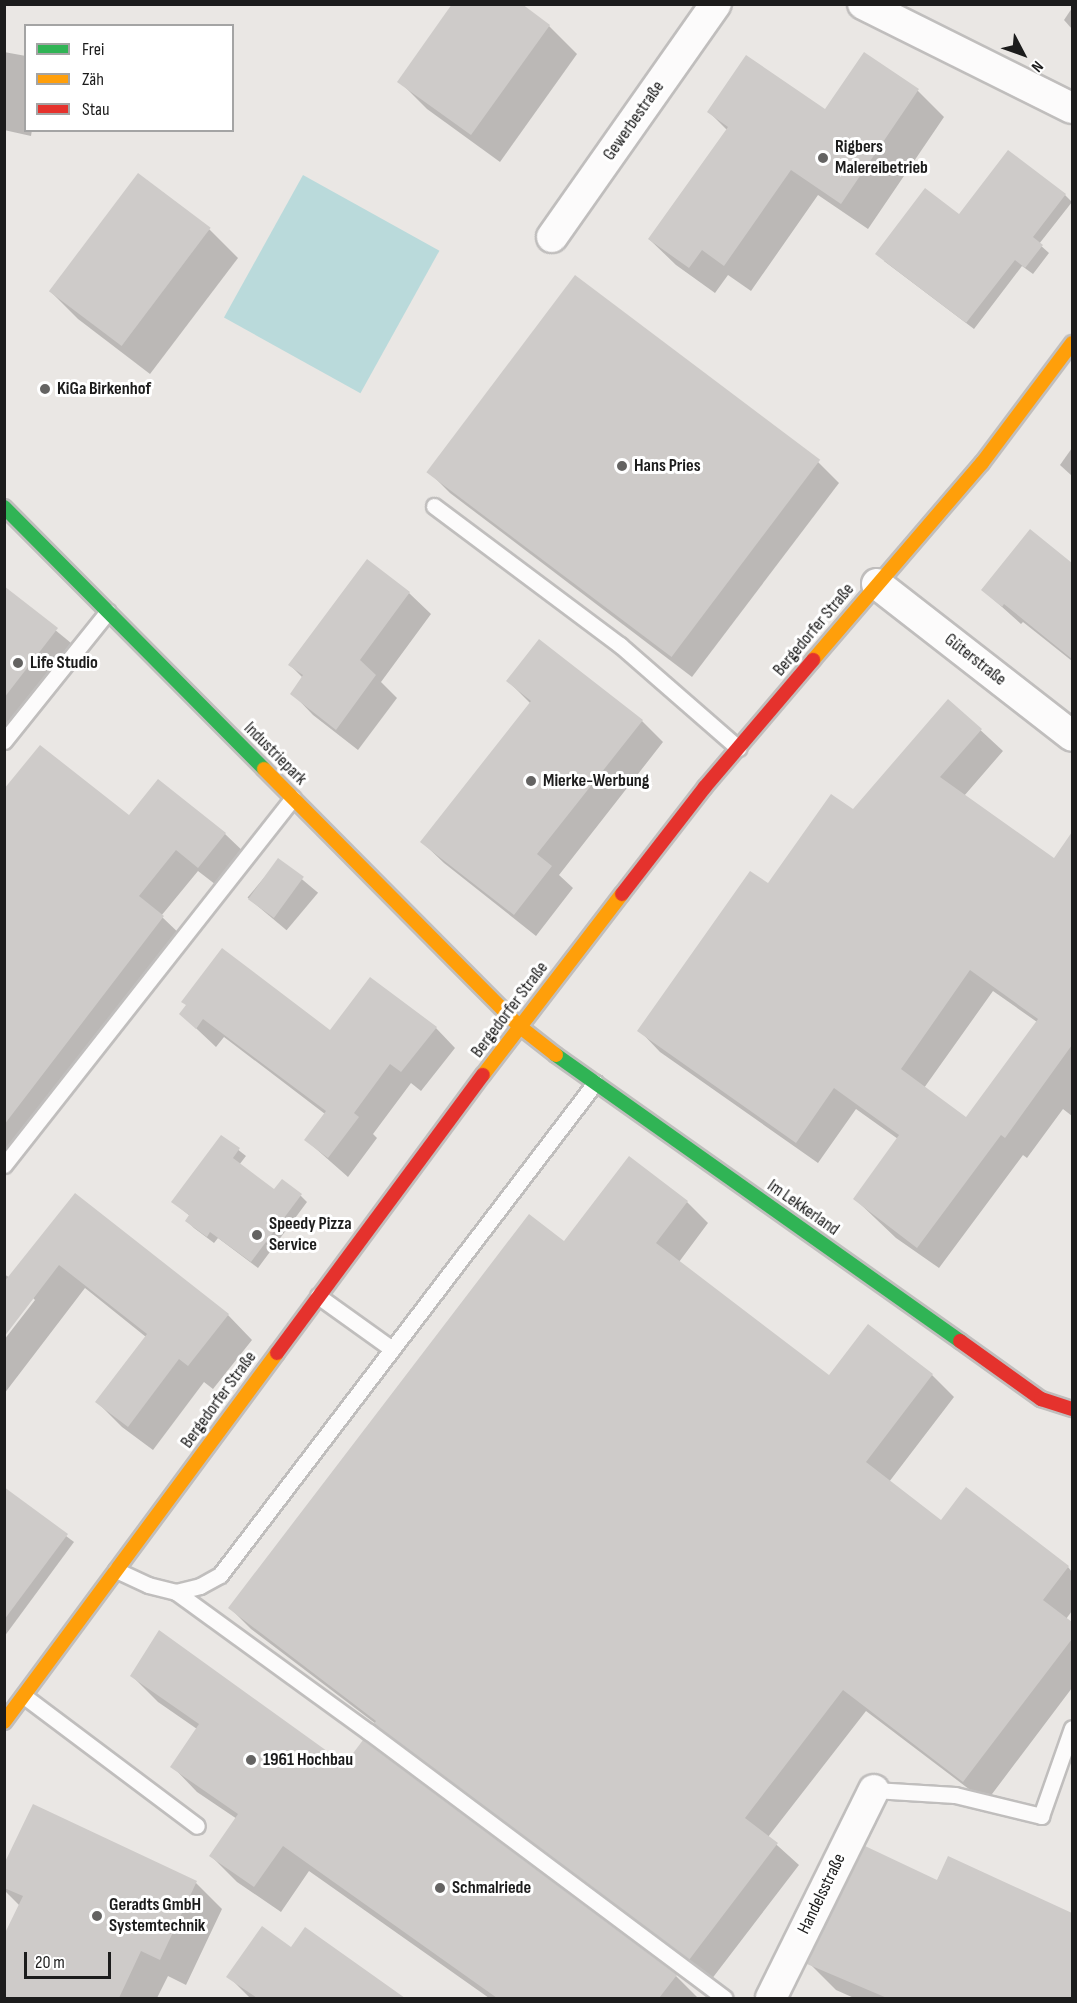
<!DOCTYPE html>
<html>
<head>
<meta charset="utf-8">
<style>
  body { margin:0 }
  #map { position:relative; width:1077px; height:2003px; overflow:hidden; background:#eae7e4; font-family:"Sofia Sans Condensed",sans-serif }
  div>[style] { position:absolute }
  .water>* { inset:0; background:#badadb; transform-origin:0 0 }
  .shadow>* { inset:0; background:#0003; transform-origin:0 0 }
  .building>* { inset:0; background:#cecbc9; transform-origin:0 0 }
  .roads { filter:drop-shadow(2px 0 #c0bebd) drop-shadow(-2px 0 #c0bebd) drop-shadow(0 2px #c0bebd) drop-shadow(0 -2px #c0bebd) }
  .lane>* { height:15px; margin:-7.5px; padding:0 7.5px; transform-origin:7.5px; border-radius:7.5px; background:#fcfbfb }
  .street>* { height:30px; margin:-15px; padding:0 15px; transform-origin:15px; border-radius:15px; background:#fcfbfb }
  .fast>* { height:14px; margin:-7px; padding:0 7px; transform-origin:7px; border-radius:7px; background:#30b455 }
  .slow>* { height:14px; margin:-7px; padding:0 7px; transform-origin:7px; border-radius:7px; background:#ff9f0a }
  .jam>* { height:14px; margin:-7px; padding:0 7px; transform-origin:7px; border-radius:7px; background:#e5322d }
  .dots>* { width:16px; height:16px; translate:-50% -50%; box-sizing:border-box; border:3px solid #fff; border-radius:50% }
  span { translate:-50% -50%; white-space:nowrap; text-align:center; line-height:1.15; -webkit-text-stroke:6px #fff; paint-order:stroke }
  .street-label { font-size:18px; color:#1c1c1c }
  .poi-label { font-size:18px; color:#1c1c1c; font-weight:700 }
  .left { translate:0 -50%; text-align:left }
  .frame { position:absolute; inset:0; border:6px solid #1c1c1c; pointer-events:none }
  .legend { position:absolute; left:24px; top:24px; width:210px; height:108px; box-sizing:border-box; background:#fff; border:2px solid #a4a4a4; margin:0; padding:8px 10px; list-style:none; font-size:18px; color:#1c1c1c }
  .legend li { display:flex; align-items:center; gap:12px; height:30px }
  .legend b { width:30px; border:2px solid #a4a4a4 }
  .north { position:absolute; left:993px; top:24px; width:60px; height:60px; -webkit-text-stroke:4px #fff; paint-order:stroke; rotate:131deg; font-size:16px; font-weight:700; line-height:24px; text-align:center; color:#1c1c1c }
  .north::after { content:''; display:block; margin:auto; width:21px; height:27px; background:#1c1c1c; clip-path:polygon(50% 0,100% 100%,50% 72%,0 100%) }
  .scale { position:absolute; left:24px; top:1952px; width:87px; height:27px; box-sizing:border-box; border:3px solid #1c1c1c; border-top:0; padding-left:8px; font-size:18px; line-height:21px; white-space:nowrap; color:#1c1c1c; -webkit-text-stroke:4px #fff; paint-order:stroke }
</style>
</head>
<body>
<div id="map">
  <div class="water">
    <i style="left:303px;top:175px;width:156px;height:163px;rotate:29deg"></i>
  </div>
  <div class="shadow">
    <i style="clip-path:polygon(1072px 8px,1072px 29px,1064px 20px)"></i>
    <i style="clip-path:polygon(549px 26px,577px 54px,500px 162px,427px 109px,399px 81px)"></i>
    <i style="clip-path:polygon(4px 52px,26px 56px,26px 130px,32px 130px,31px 136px,4px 130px)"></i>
    <i style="clip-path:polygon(864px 54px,918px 91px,944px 117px,868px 229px,818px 195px,751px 291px,728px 275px,715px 293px,676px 265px,649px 239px,727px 130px,709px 112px,825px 111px)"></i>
    <i style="clip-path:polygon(138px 175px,210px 230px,238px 258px,150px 374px,78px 319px,50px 291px)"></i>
    <i style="clip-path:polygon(1065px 195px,1072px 202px,1039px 244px,1049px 253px,1033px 274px,1022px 266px,974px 329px,884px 261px,959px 216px)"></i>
    <i style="clip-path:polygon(1072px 448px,1072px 476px,1060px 465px)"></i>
    <i style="clip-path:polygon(818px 462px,839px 483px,692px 677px,450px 493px,428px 471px)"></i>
    <i style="clip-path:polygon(1030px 531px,1072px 565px,1072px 661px,1023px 622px,1021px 624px,983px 590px)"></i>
    <i style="clip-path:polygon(4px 588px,71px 643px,4px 729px)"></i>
    <i style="clip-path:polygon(409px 593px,431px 614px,381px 682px,397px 698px,358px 750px,313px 715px,292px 693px,303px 678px,290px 665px)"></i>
    <i style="clip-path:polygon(508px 681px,642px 721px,663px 742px,559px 875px,573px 888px,536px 936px,444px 863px,422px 842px,531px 704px)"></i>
    <i style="clip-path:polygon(evenodd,949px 701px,1003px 751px,964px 796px,1055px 860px,1072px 835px,1072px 1116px,1063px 1109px,1027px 1158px,1023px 1155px,939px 1268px,896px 1238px,855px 1199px,898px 1139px,856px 1109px,818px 1163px,660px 1052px,639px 1030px,769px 885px,853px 811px,949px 701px,993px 991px,1037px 1022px,967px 1119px,924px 1088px,993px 991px)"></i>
    <i style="clip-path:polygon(4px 812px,129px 817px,225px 834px,247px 855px,220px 888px,198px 871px,161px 916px,185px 939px,4px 1174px)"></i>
    <i style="left:279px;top:860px;width:51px;height:49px;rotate:40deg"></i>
    <i style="clip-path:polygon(181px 1014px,331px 1032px,436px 1028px,455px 1048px,421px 1091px,411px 1083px,373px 1134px,377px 1138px,348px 1177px,306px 1140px,325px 1114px,224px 1037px,216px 1047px)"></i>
    <i style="clip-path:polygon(222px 1137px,246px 1156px,239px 1165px,274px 1191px,301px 1196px,307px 1202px,258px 1268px,218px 1238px,214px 1243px,194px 1228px,187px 1221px,190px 1216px,173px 1202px)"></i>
    <i style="clip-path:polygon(75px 1195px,228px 1315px,252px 1340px,213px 1389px,204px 1382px,153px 1450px,122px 1427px,97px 1402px,146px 1337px,85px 1288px,4px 1394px,4px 1340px,35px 1300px,33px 1298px,4px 1335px,4px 1274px,10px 1278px)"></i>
    <i style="clip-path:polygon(687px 1202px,708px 1223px,679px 1262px,829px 1377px,868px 1326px,932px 1375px,954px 1397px,889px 1482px,942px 1522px,1068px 1567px,1072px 1572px,1072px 1611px,1066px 1619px,1072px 1624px,1072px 1688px,986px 1802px,866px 1711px,768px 1837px,799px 1865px,711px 1980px,398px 1745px,380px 1727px,251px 1629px,230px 1608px,564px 1243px)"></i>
    <i style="clip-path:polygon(4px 1489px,74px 1542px,4px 1637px)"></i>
    <i style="clip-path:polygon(132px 1676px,346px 1766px,363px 1742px,676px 1976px,698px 1998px,489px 1998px,309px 1871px,281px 1912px,237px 1882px,211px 1856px,237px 1819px,197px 1792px,172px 1766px,197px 1729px,158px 1702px)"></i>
    <i style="clip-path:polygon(948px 1858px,1072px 1914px,1072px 1998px,854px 1998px,836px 1990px,809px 1963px,937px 1881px)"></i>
    <i style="clip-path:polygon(4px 1868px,196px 1883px,222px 1909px,186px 1985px,168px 1976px,157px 1998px,4px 1998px,4px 1939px,20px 1906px,4px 1890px)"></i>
    <i style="clip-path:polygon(305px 1929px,403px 1998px,250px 1998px,228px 1976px,291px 1949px)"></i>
  </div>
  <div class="building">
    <i style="clip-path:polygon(452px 4px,522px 4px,550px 25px,471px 135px,397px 82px)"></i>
    <i style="clip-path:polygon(864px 52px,919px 89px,841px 204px,791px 170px,724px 266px,702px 250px,689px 268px,648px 239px,728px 127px,707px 112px,746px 55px,825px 109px)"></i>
    <i style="clip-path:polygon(1008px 150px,1066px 194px,1033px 237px,1043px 245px,1025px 268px,1015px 260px,966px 323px,875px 254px,925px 188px,959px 214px)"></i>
    <i style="left:138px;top:173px;width:91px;height:148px;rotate:37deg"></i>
    <i style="left:575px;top:275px;width:307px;height:247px;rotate:37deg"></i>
    <i style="clip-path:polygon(1030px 529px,1072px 563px,1072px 659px,1004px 604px,1002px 607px,981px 590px)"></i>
    <i style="clip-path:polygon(367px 559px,410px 592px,360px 660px,376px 675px,336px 730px,290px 694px,303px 675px,288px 665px)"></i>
    <i style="clip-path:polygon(4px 586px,58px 628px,4px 698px)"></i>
    <i style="clip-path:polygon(539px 639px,643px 720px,537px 854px,552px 866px,514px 915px,420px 842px,531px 701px,506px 681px)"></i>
    <i style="clip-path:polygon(evenodd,948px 699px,982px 729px,940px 777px,1054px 858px,1072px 832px,1072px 1045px,1005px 1138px,1001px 1135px,917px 1248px,853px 1199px,899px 1135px,834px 1088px,796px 1143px,637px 1031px,750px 871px,768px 883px,831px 794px,853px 809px,948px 699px,970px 970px,1038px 1019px,966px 1117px,901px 1069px,970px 970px)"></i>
    <i style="clip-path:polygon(40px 745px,129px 815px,158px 779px,226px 833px,198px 868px,176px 850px,139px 896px,164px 916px,4px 1125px,4px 789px)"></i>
    <i style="left:278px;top:858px;width:32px;height:51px;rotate:36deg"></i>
    <i style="clip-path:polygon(222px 948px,330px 1030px,370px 977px,437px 1027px,401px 1072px,390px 1064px,354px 1113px,359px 1117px,328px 1158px,304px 1140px,326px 1111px,203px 1019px,196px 1029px,179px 1014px,186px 1005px,181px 1002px)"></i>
    <i style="clip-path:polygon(221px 1135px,240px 1148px,233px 1158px,274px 1189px,282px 1179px,302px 1194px,251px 1262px,210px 1232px,207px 1237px,185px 1221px,189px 1215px,171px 1202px)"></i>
    <i style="clip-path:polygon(629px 1156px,688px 1201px,656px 1243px,829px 1375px,868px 1324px,933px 1374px,866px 1462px,941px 1520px,966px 1487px,1069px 1566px,1043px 1600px,1072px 1622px,1072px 1639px,963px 1782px,843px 1690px,745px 1818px,778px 1843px,689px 1960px,374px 1724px,376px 1721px,228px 1608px,529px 1214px,564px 1241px)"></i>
    <i style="clip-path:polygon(75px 1193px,229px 1314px,188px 1366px,179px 1359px,128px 1427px,95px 1402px,147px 1334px,59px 1265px,4px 1337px,4px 1282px)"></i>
    <i style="clip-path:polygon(4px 1487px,68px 1534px,4px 1620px)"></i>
    <i style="clip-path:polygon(159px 1630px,345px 1764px,363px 1740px,677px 1975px,659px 1998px,497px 1998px,283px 1846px,254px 1887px,209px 1856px,238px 1814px,170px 1767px,199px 1724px,130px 1676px)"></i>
    <i style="clip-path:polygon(33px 1804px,197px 1881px,160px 1960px,141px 1951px,119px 1998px,4px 1998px,4px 1935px,23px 1896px,4px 1888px,4px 1864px)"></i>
    <i style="clip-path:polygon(865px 1846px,937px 1880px,948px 1856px,1072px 1913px,1072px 1998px,887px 1998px,807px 1964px)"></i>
    <i style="clip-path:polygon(262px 1926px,291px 1947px,305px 1927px,405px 1998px,257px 1998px,226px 1977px)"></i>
  </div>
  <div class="roads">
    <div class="lane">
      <i style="left:434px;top:506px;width:232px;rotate:36.8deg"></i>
      <i style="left:620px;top:645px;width:157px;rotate:41.1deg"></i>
      <i style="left:4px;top:741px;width:166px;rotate:-51.3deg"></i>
      <i style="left:4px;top:1165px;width:467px;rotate:-51.8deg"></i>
      <i style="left:318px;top:1296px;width:91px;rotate:35.6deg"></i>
      <i style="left:116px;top:1570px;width:35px;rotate:25deg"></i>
      <i style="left:148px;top:1585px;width:29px;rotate:14deg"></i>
      <i style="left:176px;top:1592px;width:25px;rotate:-14deg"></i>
      <i style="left:200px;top:1586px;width:23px;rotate:-29deg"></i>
      <i style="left:220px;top:1575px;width:619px;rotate:-52.69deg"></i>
      <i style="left:176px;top:1592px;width:238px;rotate:36deg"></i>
      <i style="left:369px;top:1732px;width:444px;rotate:36.8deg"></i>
      <i style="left:24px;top:1696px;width:216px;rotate:36.9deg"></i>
      <i style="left:874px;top:1790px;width:81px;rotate:3.5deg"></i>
      <i style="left:955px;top:1795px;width:89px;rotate:13.7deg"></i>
      <i style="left:1041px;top:1816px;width:93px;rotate:-70.6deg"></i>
    </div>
    <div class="street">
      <i style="left:863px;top:4px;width:233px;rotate:26.5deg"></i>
      <i style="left:552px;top:237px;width:285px;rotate:-54.9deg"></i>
      <i style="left:877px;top:584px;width:247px;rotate:37.9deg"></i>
      <i style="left:771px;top:1998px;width:232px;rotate:-63.7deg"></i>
    </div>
    <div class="fast">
      <i style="left:4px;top:507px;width:369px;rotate:45.2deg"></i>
      <i style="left:556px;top:1055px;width:495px;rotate:35.3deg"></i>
    </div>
    <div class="slow">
      <i style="left:813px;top:660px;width:260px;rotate:-49.4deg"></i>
      <i style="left:982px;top:463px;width:150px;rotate:-53.1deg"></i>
      <i style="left:264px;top:769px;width:362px;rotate:45.2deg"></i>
      <i style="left:519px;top:1026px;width:47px;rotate:38.1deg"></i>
      <i style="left:483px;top:1075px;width:228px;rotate:-52.5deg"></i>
      <i style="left:4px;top:1722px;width:459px;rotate:-53.5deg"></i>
    </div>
    <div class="jam">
      <i style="left:622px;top:894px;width:135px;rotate:-52.2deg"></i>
      <i style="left:705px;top:787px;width:167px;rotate:-49.6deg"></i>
      <i style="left:960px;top:1341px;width:100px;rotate:35.6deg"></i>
      <i style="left:1041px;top:1399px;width:33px;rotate:18deg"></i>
      <i style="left:277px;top:1353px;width:346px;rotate:-53.5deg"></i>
    </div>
  </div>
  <div class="dots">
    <i style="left:823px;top:158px;background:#646362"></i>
    <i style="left:45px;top:389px;background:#646362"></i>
    <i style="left:622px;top:466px;background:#646362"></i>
    <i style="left:18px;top:663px;background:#646362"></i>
    <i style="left:531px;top:781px;background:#646362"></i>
    <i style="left:257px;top:1235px;background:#646362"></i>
    <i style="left:251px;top:1760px;background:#646362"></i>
    <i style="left:440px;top:1888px;background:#646362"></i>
    <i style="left:97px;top:1916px;background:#646362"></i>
  </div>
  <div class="street-label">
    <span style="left:634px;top:121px;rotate:-55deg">Gewerbestraße</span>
    <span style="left:814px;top:630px;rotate:-50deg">Bergedorfer Straße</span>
    <span style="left:975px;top:660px;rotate:38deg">Güterstraße</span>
    <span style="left:275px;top:754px;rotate:45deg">Industriepark</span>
    <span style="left:510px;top:1010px;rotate:-53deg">Bergedorfer Straße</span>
    <span style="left:803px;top:1208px;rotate:35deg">Im Lekkerland</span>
    <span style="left:219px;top:1400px;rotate:-54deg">Bergedorfer Straße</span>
    <span style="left:822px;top:1894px;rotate:-64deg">Handelsstraße</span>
  </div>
  <div class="poi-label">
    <span class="left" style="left:835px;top:158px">Rigbers<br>Malereibetrieb</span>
    <span class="left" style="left:57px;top:389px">KiGa Birkenhof</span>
    <span class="left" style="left:634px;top:466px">Hans Pries</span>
    <span class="left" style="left:30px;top:663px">Life Studio</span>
    <span class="left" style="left:543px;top:781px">Mierke-Werbung</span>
    <span class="left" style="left:269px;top:1235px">Speedy Pizza<br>Service</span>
    <span class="left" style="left:263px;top:1760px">1961 Hochbau</span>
    <span class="left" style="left:452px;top:1888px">Schmalriede</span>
    <span class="left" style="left:109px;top:1916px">Geradts GmbH<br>Systemtechnik</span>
  </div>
  <div class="frame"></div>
  <ul class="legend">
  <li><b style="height:8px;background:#30b455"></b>Frei</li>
  <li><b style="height:8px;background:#ff9f0a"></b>Zäh</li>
  <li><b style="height:8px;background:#e5322d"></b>Stau</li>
  </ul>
  <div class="north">N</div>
  <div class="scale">20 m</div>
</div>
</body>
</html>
